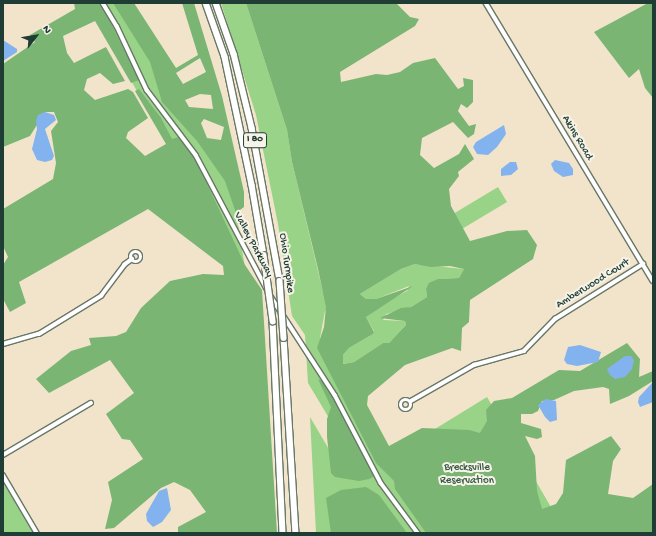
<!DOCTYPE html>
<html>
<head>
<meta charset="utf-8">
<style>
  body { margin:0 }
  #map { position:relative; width:656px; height:536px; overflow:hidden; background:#f1e4ca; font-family:"Gochi Hand",sans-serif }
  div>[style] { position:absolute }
  .green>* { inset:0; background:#98d387 }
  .forest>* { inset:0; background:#7ab574 }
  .water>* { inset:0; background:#83b3ee }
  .roads { filter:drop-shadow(1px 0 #687768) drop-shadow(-1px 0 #687768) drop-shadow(0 1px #687768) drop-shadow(0 -1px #687768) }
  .minor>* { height:3.5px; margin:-1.75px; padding:0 1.75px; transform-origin:1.75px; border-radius:1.75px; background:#fff }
  .minor>.ring { margin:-1.75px; padding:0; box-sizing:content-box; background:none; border:3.5px solid #fff; border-radius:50% }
  .highway>* { height:5.5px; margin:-2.75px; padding:0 2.75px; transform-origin:2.75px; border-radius:2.75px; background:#fff }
  .bridges { filter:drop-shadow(1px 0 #687768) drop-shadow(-1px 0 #687768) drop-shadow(0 1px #687768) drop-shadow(0 -1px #687768) }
  .highway-bridge>* { height:5.5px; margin:-2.75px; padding:0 2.75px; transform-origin:2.75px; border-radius:2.75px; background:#fff }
  span { translate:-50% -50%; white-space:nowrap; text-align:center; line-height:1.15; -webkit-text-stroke:4px #f7f3e8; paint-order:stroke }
  .shield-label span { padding:1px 3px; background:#f7f3e8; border:1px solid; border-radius:3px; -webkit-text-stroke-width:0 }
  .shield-label { font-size:10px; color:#1f3d34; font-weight:700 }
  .street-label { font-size:11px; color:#1f3d34 }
  .park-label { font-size:11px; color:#375b45 }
  .frame { position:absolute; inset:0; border:4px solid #1f3d34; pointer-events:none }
  .north { position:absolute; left:16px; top:16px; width:40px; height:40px; -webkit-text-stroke:3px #f7f3e8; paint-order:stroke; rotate:59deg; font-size:11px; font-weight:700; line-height:16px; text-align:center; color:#1f3d34 }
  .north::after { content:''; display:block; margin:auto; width:14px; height:18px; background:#1f3d34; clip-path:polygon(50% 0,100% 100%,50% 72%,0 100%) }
</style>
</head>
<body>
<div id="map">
  <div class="green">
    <i style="clip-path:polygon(86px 3px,125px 3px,233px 191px,247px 281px)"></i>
    <i style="clip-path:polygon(221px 3px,246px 3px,287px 130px,292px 162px,323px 292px,498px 187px,507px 202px,325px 311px,320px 338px,391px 456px,487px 397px,566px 533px,316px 533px,310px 417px,330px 451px,344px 443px,308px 383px,305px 335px,292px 316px,278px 224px,256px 115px)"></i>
    <i style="clip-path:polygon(415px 264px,464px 269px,459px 278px,438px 279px,426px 289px,427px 297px,411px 307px,386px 314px,383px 320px,405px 321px,406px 325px,389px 343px,383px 343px,354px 362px,342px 364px,343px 355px,349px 348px,373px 334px,374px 331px,366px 317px,384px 303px,407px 291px,409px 286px,376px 299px,366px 299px,360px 294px,401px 269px)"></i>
    <i style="clip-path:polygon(3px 478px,35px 533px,3px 533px)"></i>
  </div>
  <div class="forest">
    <i style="clip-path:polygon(74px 3px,101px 3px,139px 80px,131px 83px,95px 21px,63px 36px,67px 53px,74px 63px,106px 47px,125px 81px,113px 84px,100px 73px,87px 79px,84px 90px,95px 100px,128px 89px,133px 92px,148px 118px,128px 132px,126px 138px,145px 156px,166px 144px,135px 91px,139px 89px,161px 118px,172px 139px,179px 137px,197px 162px,245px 265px,262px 290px,277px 533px,178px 533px,178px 527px,206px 512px,190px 490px,174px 482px,161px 488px,114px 528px,105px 529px,112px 500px,108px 482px,143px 459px,130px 440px,122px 439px,106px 414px,134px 393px,110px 360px,49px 393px,36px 379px,71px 351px,91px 345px,89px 338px,116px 336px,126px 332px,141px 308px,170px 281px,203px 274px,224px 275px,223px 266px,148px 209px,19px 282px,26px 303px,10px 312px,3px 299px,3px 265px,8px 257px,3px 246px,3px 209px,53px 179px,56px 163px,51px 131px,58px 122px,54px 112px,45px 112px,30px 136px,3px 147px,3px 64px,35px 42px,30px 35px,75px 9px)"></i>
    <i style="clip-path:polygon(evenodd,113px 3px,134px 3px,176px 68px,198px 55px,182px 3px,194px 3px,222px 96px,244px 192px,244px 207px,236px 213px,225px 181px,197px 141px,162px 102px,150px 62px,113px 3px,200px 58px,206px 72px,183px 84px,176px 73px,200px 58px,113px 3px,200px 94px,211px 95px,213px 109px,189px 107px,185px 100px,200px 94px,113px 3px,204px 119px,224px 127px,221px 140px,207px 138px,201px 123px,204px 119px)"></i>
    <i style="clip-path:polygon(evenodd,246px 3px,396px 3px,410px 17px,419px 19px,415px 26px,340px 72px,341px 82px,376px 74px,387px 75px,400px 72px,413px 63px,435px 58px,458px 89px,464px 86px,463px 78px,473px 80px,473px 102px,467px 108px,461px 104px,458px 111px,469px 126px,476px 124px,474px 134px,468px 138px,453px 122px,422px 138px,420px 155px,434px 168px,459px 154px,465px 144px,474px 159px,458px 172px,459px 176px,449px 189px,451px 206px,470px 241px,507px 231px,527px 230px,537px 245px,533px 259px,470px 300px,469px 322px,462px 328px,461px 351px,452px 348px,405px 365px,368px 396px,367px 405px,389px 446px,422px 428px,469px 430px,480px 433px,487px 421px,486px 410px,494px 401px,512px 398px,559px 370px,580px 371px,627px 343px,640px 359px,639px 377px,653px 371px,653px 381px,629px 396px,610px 404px,609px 389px,603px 387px,574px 391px,554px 400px,542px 401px,538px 411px,532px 414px,521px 414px,521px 423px,541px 429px,542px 437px,537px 439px,525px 436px,535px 456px,537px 491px,542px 509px,556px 504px,563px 493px,566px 460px,611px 436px,621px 449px,613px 461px,608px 494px,633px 498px,653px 484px,653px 533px,426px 533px,395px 489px,394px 481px,376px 463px,317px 348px,324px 327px,326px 307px,318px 269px,292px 162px,287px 130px,246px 3px,415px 264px,431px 267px,450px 266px,464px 269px,459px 278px,438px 279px,429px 283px,426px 289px,427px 297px,411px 307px,401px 308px,380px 318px,405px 321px,406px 325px,389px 343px,383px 343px,354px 362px,343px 364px,343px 355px,349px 348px,373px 334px,374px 332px,366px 317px,413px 286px,376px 299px,366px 299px,360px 294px,401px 269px,415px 264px)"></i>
    <i style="clip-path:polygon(648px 3px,653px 3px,653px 98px,645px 88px,639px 69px,629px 78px,594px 32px)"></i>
    <i style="clip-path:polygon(318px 379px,325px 382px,370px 467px,375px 476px,369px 479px,359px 481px,335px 477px,331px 473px,327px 437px,327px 419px,331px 407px)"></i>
    <i style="clip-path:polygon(366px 487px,379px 495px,407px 533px,331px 533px,326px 498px,341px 490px)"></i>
  </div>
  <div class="water">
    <i style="clip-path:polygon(3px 40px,17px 49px,17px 52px,3px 61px)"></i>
    <i style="clip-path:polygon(45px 112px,54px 115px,56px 120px,45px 129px,54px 156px,52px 160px,45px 162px,37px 160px,32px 149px,37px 129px,36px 121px,38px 115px)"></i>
    <i style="clip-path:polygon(504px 125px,506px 134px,497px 147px,488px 155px,477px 154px,473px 147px,476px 142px)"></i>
    <i style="clip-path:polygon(555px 160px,569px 163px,573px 169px,573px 175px,563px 177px,554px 171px,551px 164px)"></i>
    <i style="clip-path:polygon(510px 162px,516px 162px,518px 169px,511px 175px,501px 176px,501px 169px)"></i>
    <i style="clip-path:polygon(580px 345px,601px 352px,598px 362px,577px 366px,567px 364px,564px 360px,568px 347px)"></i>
    <i style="clip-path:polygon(625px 356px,631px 356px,634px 360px,632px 369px,625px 377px,615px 379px,610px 375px,607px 369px)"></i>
    <i style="clip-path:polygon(653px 382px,653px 402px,640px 407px,638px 402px,639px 397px)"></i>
    <i style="clip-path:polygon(546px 399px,556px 401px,557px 420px,550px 422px,545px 417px,538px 405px)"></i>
    <i style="clip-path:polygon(167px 488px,171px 510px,162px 522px,153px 527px,147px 521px,146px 514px,159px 491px)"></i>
  </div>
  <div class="roads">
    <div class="minor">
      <i style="left:103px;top:3px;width:27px;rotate:59deg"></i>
      <i style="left:117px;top:26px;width:71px;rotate:64.9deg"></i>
      <i style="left:147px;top:90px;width:81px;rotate:53deg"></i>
      <i style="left:196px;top:155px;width:152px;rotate:62.1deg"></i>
      <i style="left:486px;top:3px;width:324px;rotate:59deg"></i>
      <i class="ring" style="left:130.5px;top:251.5px;width:7.5px;height:7.5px"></i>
      <i style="left:270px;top:295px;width:119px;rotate:57deg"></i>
      <i style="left:335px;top:395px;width:99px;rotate:62.4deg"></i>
      <i style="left:381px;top:483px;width:62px;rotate:53.5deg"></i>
      <i style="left:3px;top:344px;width:37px;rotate:-16deg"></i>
      <i style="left:39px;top:334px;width:73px;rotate:-31.5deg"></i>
      <i style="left:101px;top:296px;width:39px;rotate:-53deg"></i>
      <i style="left:124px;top:265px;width:10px;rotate:-37deg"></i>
      <i class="ring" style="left:400.5px;top:399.5px;width:7.5px;height:7.5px"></i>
      <i style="left:411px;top:401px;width:73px;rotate:-29.7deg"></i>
      <i style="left:474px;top:365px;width:52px;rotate:-15.6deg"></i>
      <i style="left:524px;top:351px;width:45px;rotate:-45.9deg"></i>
      <i style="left:555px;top:319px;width:104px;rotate:-32deg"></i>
      <i style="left:3px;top:455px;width:102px;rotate:-30.6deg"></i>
      <i style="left:3px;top:475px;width:67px;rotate:59.6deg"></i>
    </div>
    <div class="highway">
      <i style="left:206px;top:3px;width:57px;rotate:70.6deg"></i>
      <i style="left:225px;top:57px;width:131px;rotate:78.1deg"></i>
      <i style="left:252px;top:185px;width:71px;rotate:80.3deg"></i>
      <i style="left:216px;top:3px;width:54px;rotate:70.6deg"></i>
      <i style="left:234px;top:54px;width:76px;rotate:76.3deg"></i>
      <i style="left:252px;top:128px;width:156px;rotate:79.6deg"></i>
      <i style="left:273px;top:321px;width:212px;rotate:87.3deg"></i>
      <i style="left:284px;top:338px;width:195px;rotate:86.5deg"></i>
    </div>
  </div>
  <div class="bridges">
    <div class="highway-bridge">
      <i style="left:264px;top:255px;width:67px;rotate:82.2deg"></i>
      <i style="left:280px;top:281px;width:57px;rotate:86deg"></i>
    </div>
  </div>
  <div class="shield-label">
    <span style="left:255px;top:140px">I 80</span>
  </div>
  <div class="street-label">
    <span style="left:577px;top:138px;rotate:59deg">Akins Road</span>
    <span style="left:253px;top:245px;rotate:62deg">Valley Parkway</span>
    <span style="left:286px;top:263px;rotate:82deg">Ohio Turnpike</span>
    <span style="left:593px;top:284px;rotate:-32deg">Amberwood Court</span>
  </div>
  <div class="park-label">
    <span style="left:467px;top:475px">Brecksville<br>Reservation</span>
  </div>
  <div class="frame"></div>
  <div class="north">N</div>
</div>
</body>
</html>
